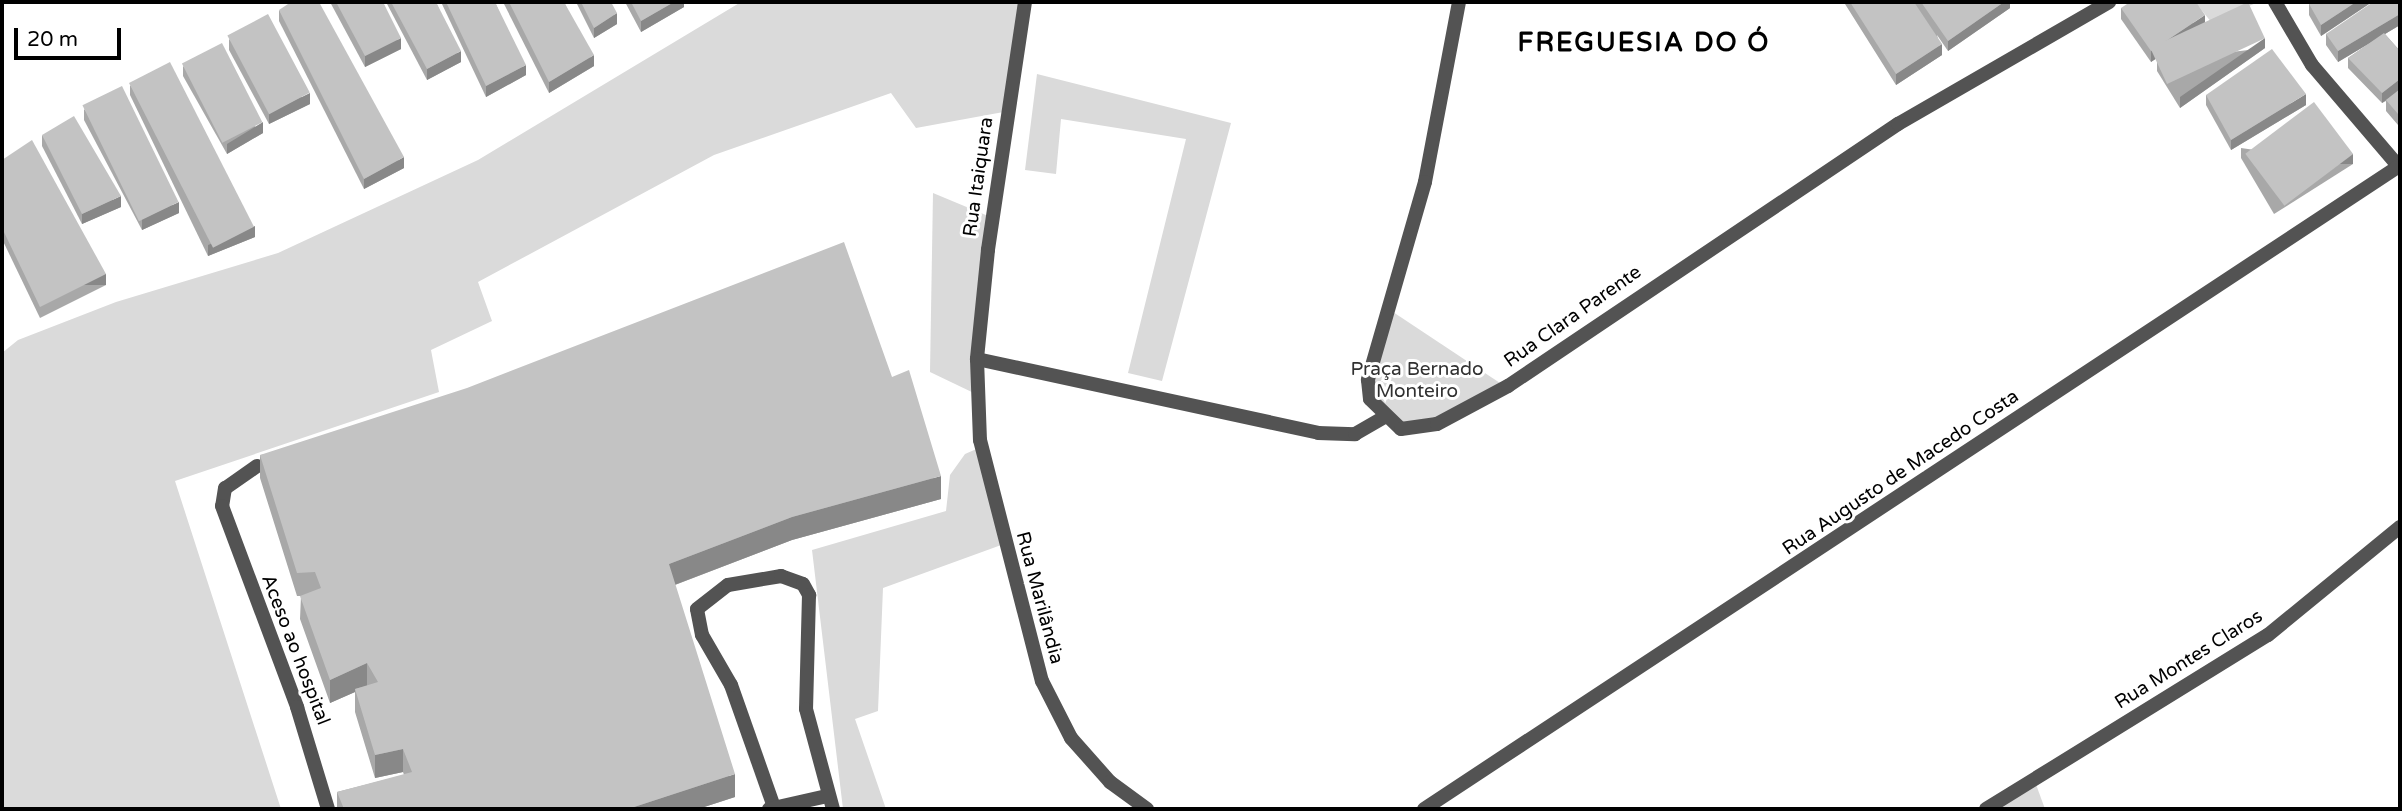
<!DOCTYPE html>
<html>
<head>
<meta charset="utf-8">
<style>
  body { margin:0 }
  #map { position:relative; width:2402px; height:811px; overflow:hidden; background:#fff; font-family:"Varela Round",sans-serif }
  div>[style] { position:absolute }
  .green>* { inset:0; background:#dadada }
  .service>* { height:14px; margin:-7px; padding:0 7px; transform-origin:7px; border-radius:7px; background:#535353 }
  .pedestrian>* { height:14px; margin:-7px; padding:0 7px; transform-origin:7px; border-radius:7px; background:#535353 }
  .minor>* { height:14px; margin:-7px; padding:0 7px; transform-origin:7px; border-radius:7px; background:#535353 }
  .wall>* { inset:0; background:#a8a8a8 }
  .shaded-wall>* { inset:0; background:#888; transform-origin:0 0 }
  .building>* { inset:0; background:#c3c3c3; transform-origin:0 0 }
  span { translate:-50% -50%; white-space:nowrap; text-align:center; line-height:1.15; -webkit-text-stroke:6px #fff; paint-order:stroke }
  .street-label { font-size:19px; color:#000 }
  .park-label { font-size:19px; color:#313131 }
  .district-label { font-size:26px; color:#000; font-weight:700; letter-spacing:2px }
  .frame { position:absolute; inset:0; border:4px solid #000; pointer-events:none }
  .scale { position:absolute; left:14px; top:28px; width:107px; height:32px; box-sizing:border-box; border:4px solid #000; border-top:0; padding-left:9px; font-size:21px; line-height:24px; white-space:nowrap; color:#000; -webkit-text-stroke:5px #fff; paint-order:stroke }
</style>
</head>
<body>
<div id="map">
  <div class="green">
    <i style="clip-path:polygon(741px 2px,1025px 2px,1009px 111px,916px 128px,891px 93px,714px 155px,478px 282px,492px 321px,431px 350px,439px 392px,175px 481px,281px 809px,2px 809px,2px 353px,18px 340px,116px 302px,278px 253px,478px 160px)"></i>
    <i style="clip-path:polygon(2195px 2px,2258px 2px,2212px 23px)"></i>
    <i style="clip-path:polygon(1037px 74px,1231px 123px,1162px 381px,1128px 373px,1186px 139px,1061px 119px,1056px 174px,1025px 170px)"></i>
    <i style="clip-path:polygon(933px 193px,993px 218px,978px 395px,930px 372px)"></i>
    <i style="clip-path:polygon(1393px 312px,1500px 383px,1438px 420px,1402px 423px,1377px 400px,1373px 381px)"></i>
    <i style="clip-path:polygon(981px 447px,1004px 544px,883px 588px,878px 711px,855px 719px,886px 809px,843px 809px,812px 550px,946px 511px,950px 475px,965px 454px)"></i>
    <i style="clip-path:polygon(2034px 779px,2045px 809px,1994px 809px)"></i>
  </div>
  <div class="service">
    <i style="left:257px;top:466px;width:39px;rotate:145deg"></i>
    <i style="left:225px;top:488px;width:18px;rotate:99deg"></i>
    <i style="left:222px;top:506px;width:215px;rotate:69.5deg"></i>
    <i style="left:297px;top:707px;width:107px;rotate:73.1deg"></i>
    <i style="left:774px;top:807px;width:129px;rotate:-109.4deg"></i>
    <i style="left:731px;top:685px;width:58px;rotate:-120.1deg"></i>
    <i style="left:702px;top:635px;width:26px;rotate:-101deg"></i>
    <i style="left:697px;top:609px;width:39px;rotate:-38deg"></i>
    <i style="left:728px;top:585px;width:54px;rotate:-9.6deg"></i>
    <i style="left:781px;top:576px;width:23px;rotate:20deg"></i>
    <i style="left:803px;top:584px;width:13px;rotate:61deg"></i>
    <i style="left:809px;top:595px;width:114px;rotate:91.5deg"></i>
    <i style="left:806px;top:709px;width:104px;rotate:74.9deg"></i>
    <i style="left:769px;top:809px;width:59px;rotate:-12.6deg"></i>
  </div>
  <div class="pedestrian">
    <i style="left:977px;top:359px;width:349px;rotate:12.2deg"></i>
    <i style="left:1318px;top:433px;width:37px;rotate:2deg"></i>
    <i style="left:1355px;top:434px;width:32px;rotate:-30deg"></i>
  </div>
  <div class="minor">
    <i style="left:1025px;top:2px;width:251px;rotate:98.5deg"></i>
    <i style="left:988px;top:250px;width:110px;rotate:95.8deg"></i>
    <i style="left:977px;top:359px;width:81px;rotate:87.9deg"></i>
    <i style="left:980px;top:440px;width:249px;rotate:75.6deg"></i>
    <i style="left:1042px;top:681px;width:64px;rotate:63deg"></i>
    <i style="left:1071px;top:738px;width:59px;rotate:48.4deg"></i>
    <i style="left:1110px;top:782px;width:46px;rotate:36.1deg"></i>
    <i style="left:1459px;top:2px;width:183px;rotate:100.7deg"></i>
    <i style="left:1425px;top:182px;width:206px;rotate:106.1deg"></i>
    <i style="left:1368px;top:380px;width:19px;rotate:84deg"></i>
    <i style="left:1370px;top:399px;width:43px;rotate:44.1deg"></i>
    <i style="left:1401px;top:429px;width:36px;rotate:-8deg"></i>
    <i style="left:1437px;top:424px;width:81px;rotate:-28.2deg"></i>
    <i style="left:1508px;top:386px;width:470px;rotate:-33.9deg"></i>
    <i style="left:1898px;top:124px;width:244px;rotate:-30deg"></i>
    <i style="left:2275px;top:2px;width:73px;rotate:59.6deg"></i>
    <i style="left:2312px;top:65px;width:135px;rotate:49.5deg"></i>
    <i style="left:1424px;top:809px;width:1168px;rotate:-33.4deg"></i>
    <i style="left:1986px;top:809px;width:331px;rotate:-31.7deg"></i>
    <i style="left:2268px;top:635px;width:171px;rotate:-39.3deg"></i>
  </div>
  <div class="wall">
    <i style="clip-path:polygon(330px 2px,383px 2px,401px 49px,365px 67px)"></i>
    <i style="clip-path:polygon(386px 2px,436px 2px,461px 62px,427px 80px)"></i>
    <i style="clip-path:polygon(441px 2px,495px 2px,526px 75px,486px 97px)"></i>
    <i style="clip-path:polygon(503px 2px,564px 2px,594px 66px,549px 93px)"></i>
    <i style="clip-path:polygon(576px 2px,611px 2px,617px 24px,594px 38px)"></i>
    <i style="clip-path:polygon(625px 2px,684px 2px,684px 7px,641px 32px)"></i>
    <i style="clip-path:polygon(1845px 2px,2010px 2px,2010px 8px,1948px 51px,1937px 35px,1942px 55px,1896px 85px,1845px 4px)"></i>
    <i style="clip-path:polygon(2372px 2px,2321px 36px,2309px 15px,2309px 4px)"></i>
    <i style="clip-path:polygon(2400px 2px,2400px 25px,2385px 34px,2400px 51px,2398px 125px,2386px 111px,2386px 101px,2382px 103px,2348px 68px,2348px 58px,2370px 43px,2338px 62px,2326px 45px,2326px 34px)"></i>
    <i style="clip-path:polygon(2121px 8px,2205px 25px,2151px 62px,2121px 19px)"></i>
    <i style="clip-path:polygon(279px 10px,404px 168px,364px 189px,279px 21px)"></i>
    <i style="clip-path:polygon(229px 39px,310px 104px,269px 124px,229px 50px)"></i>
    <i style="clip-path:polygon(2265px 48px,2180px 108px,2157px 71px,2157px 61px)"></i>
    <i style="clip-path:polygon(183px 66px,263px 133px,227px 154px,183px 76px)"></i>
    <i style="clip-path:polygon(130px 85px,255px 237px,208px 256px,130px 95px)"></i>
    <i style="clip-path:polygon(2206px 95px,2306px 105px,2231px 150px,2206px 105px)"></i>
    <i style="clip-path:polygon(84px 109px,179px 213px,142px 230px,84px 120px)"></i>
    <i style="clip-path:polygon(42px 135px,121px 207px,82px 224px,42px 146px)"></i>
    <i style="clip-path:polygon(2241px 148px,2353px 164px,2274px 214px,2241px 158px)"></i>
    <i style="clip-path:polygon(2px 160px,106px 285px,40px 318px,2px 239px)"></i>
    <i style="clip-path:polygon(892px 377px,941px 499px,792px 540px,675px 585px,735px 797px,698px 809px,337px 809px,337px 792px,404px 775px,403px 772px,375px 778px,355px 712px,355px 692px,330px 703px,300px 619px,301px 596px,297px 596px,260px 478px,260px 455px)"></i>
  </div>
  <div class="shaded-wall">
    <i style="clip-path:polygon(674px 2px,684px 2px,684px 7px,641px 32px,641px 21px)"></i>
    <i style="clip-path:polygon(2004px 2px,2010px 2px,2010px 8px,1948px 51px,1948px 41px)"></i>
    <i style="clip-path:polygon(2356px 2px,2372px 2px,2321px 36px,2321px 25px)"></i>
    <i style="clip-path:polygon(617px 13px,617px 24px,594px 38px,594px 28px)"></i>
    <i style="clip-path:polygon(2400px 14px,2400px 25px,2338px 62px,2338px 51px)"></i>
    <i style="clip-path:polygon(2205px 15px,2205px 25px,2151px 62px,2151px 51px)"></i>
    <i style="clip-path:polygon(401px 38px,401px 49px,365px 67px,365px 56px)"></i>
    <i style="clip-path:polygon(2265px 38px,2265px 48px,2180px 108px,2180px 97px)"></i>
    <i style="clip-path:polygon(1942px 44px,1942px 55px,1896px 85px,1896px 74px)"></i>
    <i style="clip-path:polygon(461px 51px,461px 62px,427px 80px,427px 69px)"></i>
    <i style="clip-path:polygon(594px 55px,594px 66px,549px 93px,549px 82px)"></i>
    <i style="clip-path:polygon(526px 65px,526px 75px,486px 97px,486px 86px)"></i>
    <i style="clip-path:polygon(2400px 79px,2400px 90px,2382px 103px,2382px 93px)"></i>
    <i style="clip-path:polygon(310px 93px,310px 104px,269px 124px,269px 113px)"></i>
    <i style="clip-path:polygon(2306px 94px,2306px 105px,2231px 150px,2231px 140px)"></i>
    <i style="clip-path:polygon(2400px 113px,2400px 123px,2398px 125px,2398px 114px)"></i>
    <i style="clip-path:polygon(263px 122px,263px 133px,227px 154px,227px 144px)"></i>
    <i style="left:2353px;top:154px;width:10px;height:93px;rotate:90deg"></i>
    <i style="clip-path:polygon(404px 157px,404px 168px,364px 189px,364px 179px)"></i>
    <i style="clip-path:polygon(121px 196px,121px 207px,82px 224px,82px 214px)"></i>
    <i style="clip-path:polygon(179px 202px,179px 213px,142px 230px,142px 219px)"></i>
    <i style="clip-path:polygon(255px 226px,255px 237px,208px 256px,208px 245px)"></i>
    <i style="left:106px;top:274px;width:11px;height:74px;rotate:90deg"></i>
    <i style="clip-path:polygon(941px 476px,941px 499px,792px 540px,669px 587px,669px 564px,792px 517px)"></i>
    <i style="clip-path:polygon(367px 663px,367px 686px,355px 689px,355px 692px,330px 703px,330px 680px)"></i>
    <i style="clip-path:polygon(403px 749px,403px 772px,375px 778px,375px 755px)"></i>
    <i style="clip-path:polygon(735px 774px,735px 797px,698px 809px,628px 809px)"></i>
  </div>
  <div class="building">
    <i style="clip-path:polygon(291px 2px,319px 2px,404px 157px,364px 179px,279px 10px)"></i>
    <i style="clip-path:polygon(336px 2px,383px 2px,401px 38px,365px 56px)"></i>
    <i style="clip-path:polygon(391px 2px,436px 2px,461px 51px,427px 69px)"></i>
    <i style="clip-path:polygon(446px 2px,495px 2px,526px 65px,486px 86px)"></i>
    <i style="clip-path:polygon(509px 2px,564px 2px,594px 55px,549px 82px)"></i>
    <i style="clip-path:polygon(581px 2px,611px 2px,617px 13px,594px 28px)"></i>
    <i style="clip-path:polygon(631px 2px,674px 2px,641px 21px)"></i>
    <i style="clip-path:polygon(1850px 2px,1914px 2px,1942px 44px,1896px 74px)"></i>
    <i style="clip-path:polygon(1921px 2px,2004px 2px,1948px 41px)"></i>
    <i style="clip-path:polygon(2130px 2px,2196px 2px,2205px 15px,2151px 51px,2121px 8px)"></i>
    <i style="left:2248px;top:2px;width:40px;height:108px;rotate:65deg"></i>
    <i style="clip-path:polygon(2313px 2px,2356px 2px,2321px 25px,2309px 4px)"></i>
    <i style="clip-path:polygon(2373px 2px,2400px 2px,2400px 14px,2338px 51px,2326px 34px)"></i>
    <i style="left:268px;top:14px;width:89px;height:46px;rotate:62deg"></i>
    <i style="clip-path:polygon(2384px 33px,2400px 51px,2400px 79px,2382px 93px,2348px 58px)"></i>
    <i style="left:222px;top:43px;width:89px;height:45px;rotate:63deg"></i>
    <i style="clip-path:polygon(2272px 49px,2306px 94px,2231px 140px,2206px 95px)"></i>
    <i style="left:170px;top:62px;width:185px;height:46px;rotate:63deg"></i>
    <i style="left:122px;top:86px;width:129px;height:44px;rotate:64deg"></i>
    <i style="clip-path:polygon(2400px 89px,2400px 113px,2398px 114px,2386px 100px)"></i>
    <i style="left:2314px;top:102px;width:65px;height:86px;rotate:53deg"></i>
    <i style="clip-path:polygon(74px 116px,121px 196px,82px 214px,42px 135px)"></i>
    <i style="clip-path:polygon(32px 140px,106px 274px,40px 307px,2px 228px,2px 160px)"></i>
    <i style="clip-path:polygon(844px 242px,892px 377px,909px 370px,941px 476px,792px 517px,669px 564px,735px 774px,628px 809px,344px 809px,337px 792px,412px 772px,403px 749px,375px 755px,355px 689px,378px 682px,367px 663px,330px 680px,300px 596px,321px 588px,315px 572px,297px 573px,260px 455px,467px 388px)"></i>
  </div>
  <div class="street-label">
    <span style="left:979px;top:177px;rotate:-82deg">Rua Itaiquara</span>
    <span style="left:1573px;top:317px;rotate:-35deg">Rua Clara Parente</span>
    <span style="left:1901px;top:473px;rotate:-34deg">Rua Augusto de Macedo Costa</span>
    <span style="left:1039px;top:598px;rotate:75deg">Rua Marilândia</span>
    <span style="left:295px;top:650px;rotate:69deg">Aceso ao hospital</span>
    <span style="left:2189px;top:660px;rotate:-32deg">Rua Montes Claros</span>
  </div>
  <div class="park-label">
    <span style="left:1417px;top:381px">Praça Bernado<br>Monteiro</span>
  </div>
  <div class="district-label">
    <span style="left:1644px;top:43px">FREGUESIA DO Ó</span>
  </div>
  <div class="frame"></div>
  <div class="scale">20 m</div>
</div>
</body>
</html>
